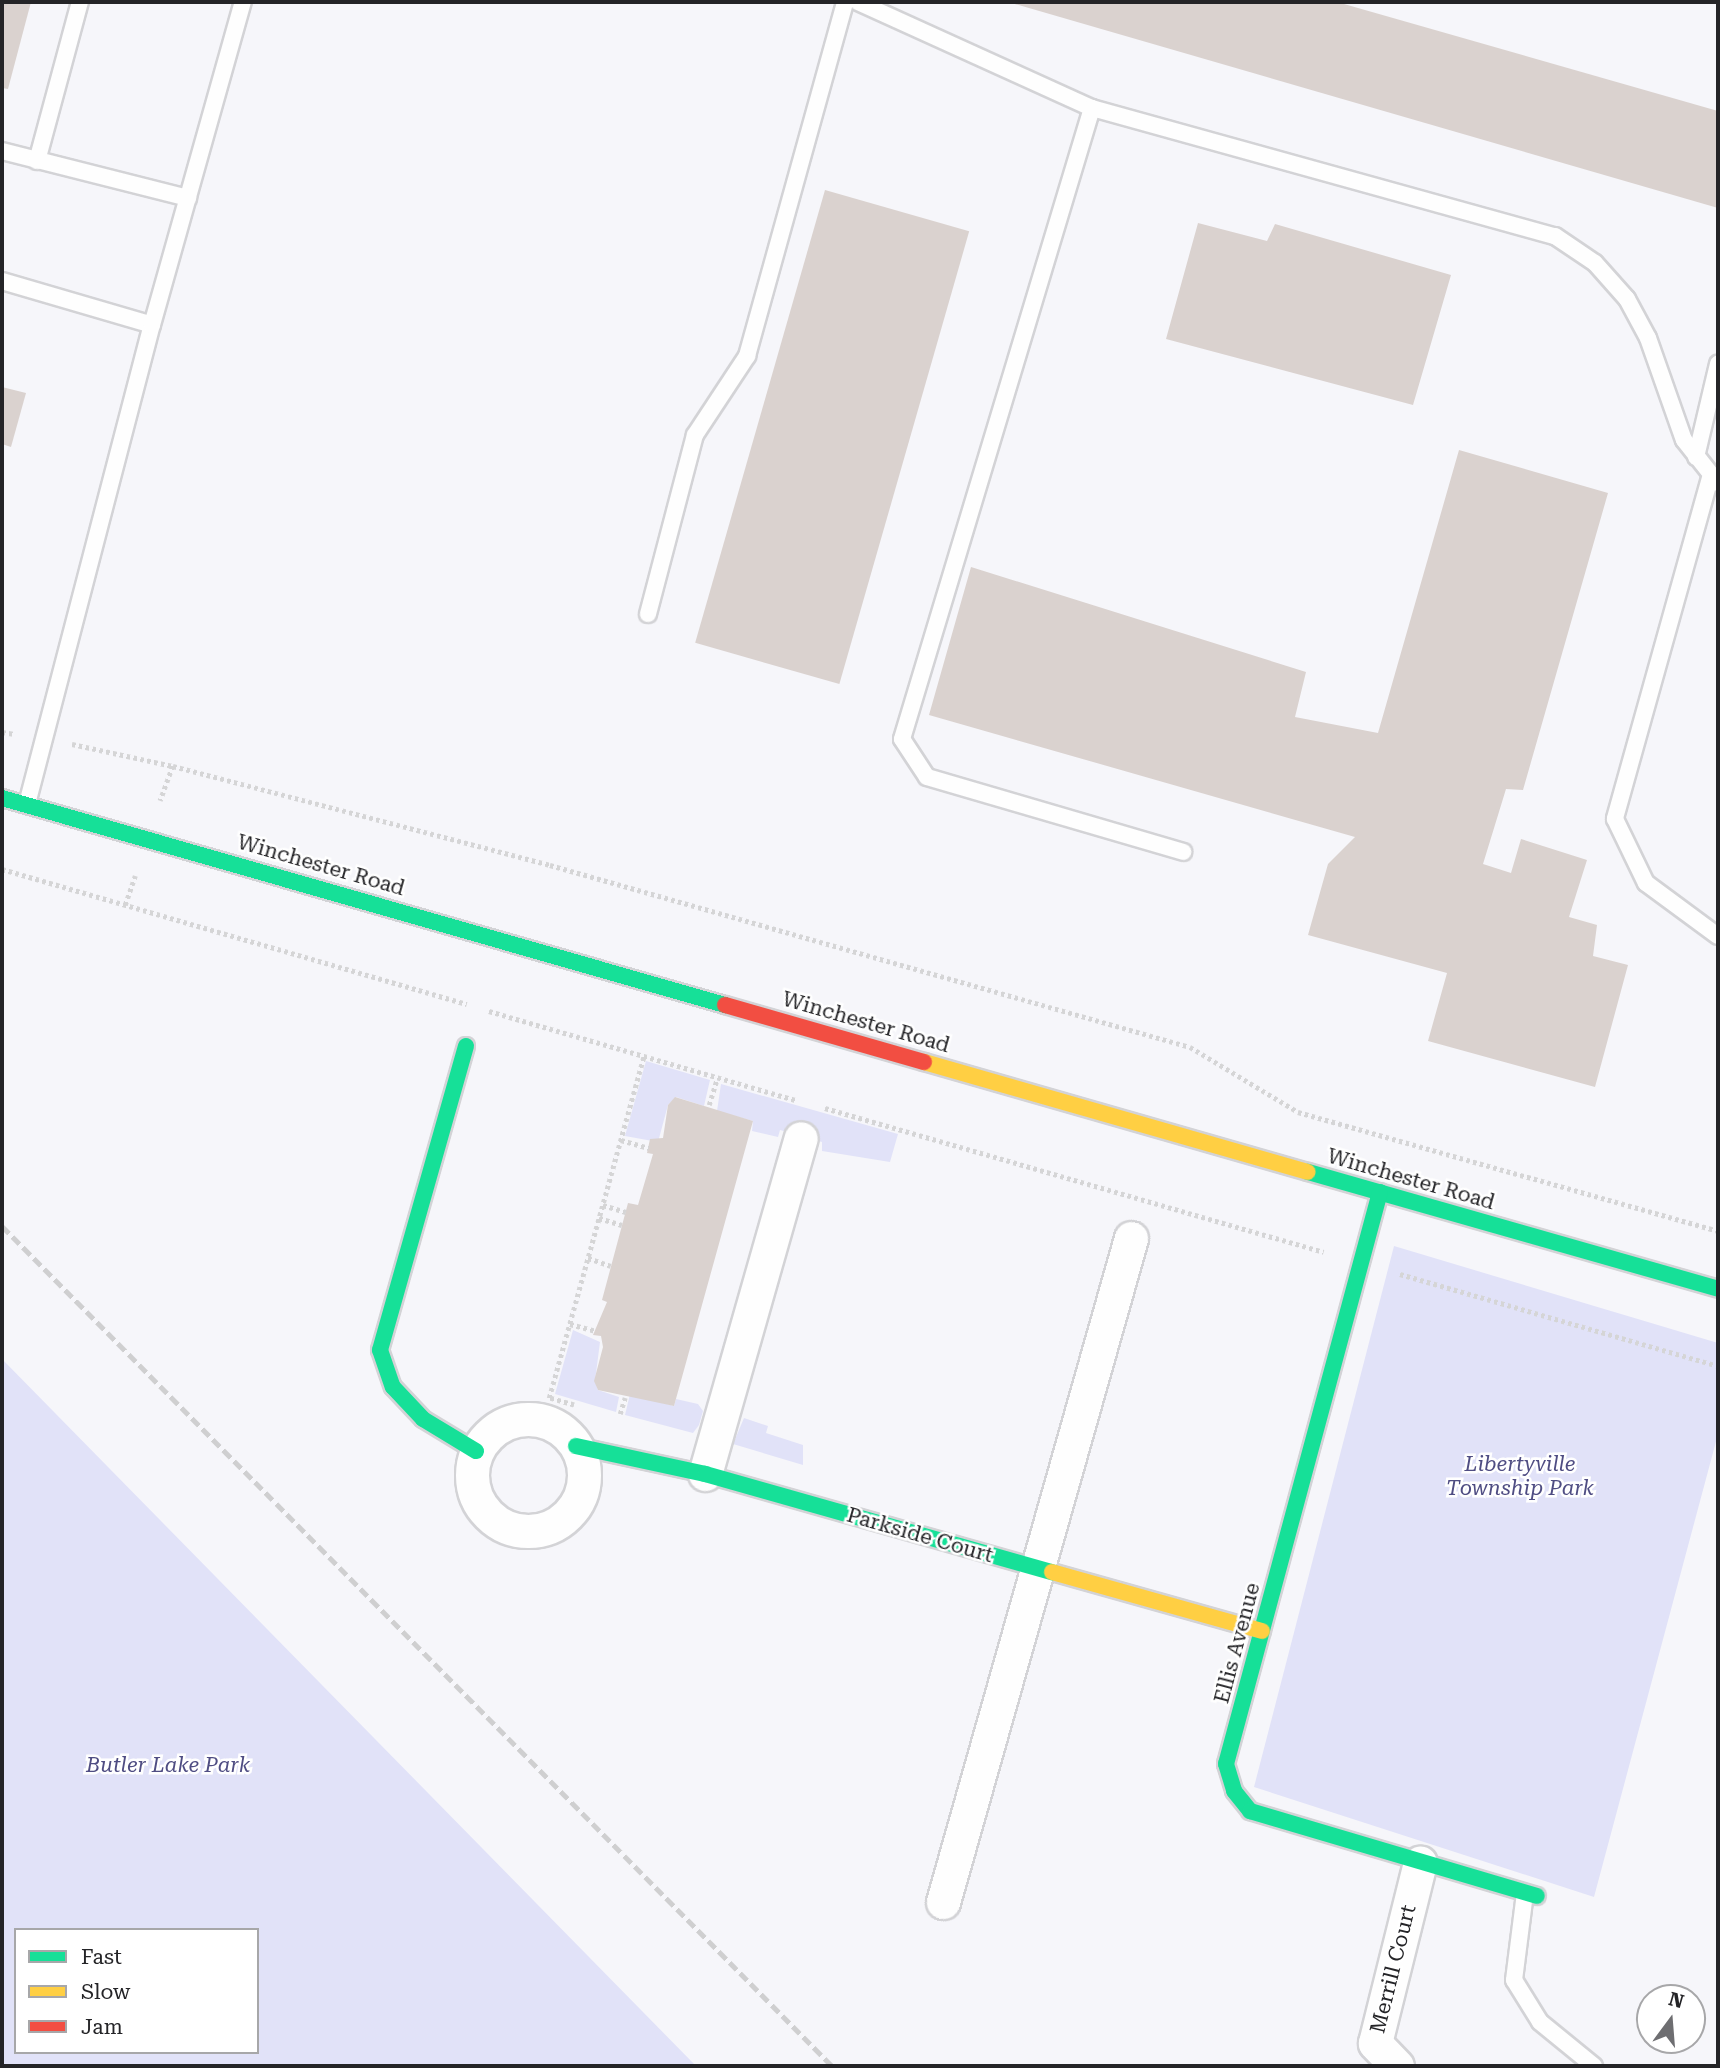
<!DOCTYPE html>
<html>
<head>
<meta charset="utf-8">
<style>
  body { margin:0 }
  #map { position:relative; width:1720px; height:2068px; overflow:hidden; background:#f6f6fa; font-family:"Roboto Serif",serif }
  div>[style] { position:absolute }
  .green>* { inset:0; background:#e1e2f8 }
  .building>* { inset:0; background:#dad2cf; transform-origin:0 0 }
  .path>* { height:4.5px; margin-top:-2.25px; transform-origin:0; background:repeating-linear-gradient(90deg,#d5d5d6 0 3.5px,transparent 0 7px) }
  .roads { filter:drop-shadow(2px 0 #d3d3d6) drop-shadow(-2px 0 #d3d3d6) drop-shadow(0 2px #d3d3d6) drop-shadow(0 -2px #d3d3d6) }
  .lane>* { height:16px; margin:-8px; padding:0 8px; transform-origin:8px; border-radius:8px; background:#fefefe }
  .street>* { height:33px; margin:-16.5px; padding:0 16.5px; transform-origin:16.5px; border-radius:16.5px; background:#fefefe }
  .street>.ring { margin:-16.5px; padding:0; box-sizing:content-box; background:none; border:33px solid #fefefe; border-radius:50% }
  .fast>* { height:16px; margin:-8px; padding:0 8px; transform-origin:8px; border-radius:8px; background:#16e098 }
  .slow>* { height:16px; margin:-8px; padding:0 8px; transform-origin:8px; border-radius:8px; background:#ffcf43 }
  .jam>* { height:16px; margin:-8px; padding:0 8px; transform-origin:8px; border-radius:8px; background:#f24e42 }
  .rail>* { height:5px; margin-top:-2.5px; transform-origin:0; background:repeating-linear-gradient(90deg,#cfcfd0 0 10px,transparent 0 15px) }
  span { translate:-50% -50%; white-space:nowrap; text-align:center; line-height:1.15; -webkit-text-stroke:5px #fff; paint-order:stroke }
  .street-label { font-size:21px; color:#242427 }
  .park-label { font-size:21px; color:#4f4d83; font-style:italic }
  .frame { position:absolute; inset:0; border:4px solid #242427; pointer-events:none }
  .legend { position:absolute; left:14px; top:1928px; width:245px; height:126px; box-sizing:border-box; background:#fff; border:2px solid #a7a7a9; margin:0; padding:9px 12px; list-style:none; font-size:21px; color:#242427 }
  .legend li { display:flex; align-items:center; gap:14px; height:35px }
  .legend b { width:35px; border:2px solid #a7a7a9 }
  .north { position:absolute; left:1636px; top:1984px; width:70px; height:70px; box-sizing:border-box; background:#fff; border:2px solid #a7a7a9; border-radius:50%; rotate:16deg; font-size:19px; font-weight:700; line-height:28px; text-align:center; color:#242427 }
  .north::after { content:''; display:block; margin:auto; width:24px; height:32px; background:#6e6e71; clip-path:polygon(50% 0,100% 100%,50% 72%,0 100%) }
</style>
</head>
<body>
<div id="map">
  <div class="green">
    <i style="clip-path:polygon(646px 1061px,710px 1080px,704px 1106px,676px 1097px,668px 1105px,658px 1142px,625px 1136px)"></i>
    <i style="clip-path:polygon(721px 1084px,898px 1134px,890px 1162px,822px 1151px,822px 1142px,780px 1130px,778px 1137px,752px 1131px,753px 1121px,717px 1111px)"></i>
    <i style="clip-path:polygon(1394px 1246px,1718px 1343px,1718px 1434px,1594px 1897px,1254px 1787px)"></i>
    <i style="clip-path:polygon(573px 1330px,600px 1342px,595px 1381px,598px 1390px,619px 1397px,616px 1412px,555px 1394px)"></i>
    <i style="clip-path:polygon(evenodd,2px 1359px,696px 2066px,2px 2066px,2px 1359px,16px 1930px,257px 1930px,257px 2052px,16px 2052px,16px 1930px)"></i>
    <i style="clip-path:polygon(630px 1394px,674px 1406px,676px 1399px,698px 1404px,703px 1411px,699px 1425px,693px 1433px,625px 1415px)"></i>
    <i style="clip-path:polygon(744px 1418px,768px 1426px,766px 1433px,803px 1445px,803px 1465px,733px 1444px)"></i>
  </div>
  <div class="building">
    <i style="clip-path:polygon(2px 2px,31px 2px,8px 89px,2px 88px)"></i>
    <i style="clip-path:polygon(1008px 2px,1337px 2px,1718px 111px,1718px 208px)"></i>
    <i style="left:825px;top:190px;width:150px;height:471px;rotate:16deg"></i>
    <i style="clip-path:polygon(1198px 223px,1267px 241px,1275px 224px,1451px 275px,1413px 405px,1166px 339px)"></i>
    <i style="clip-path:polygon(2px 387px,26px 393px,11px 447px,2px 444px)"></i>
    <i style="clip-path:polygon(1459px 450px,1608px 493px,1523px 790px,1506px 789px,1483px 864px,1511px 873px,1521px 839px,1587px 860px,1569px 917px,1597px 925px,1593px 956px,1628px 965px,1595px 1087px,1428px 1041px,1447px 973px,1308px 935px,1328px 864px,1355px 837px,929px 715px,971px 567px,1306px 672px,1295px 717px,1378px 733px)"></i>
    <i style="clip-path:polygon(675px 1097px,753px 1121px,674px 1406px,598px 1390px,594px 1381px,603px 1347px,601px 1336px,593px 1335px,607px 1302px,602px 1300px,628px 1203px,638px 1205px,653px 1154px,647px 1153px,650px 1139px,663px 1138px,668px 1105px)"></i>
  </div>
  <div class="path">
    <i style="left:2px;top:732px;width:13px;rotate:9deg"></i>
    <i style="left:72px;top:744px;width:103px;rotate:12.3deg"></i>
    <i style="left:173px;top:766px;width:37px;rotate:110deg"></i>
    <i style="left:173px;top:766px;width:390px;rotate:14.7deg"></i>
    <i style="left:550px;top:865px;width:665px;rotate:15.87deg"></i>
    <i style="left:1190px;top:1047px;width:126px;rotate:31deg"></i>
    <i style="left:1298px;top:1112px;width:437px;rotate:15.8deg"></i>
    <i style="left:2px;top:869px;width:484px;rotate:16.2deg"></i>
    <i style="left:125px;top:905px;width:31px;rotate:-71deg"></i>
    <i style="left:489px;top:1011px;width:320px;rotate:16.2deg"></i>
    <i style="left:709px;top:1105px;width:28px;rotate:-73deg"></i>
    <i style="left:825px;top:1108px;width:519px;rotate:16.1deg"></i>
    <i style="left:621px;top:1140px;width:29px;rotate:16deg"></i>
    <i style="left:603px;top:1205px;width:24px;rotate:17deg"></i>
    <i style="left:599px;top:1218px;width:24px;rotate:17deg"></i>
    <i style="left:588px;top:1258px;width:24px;rotate:19deg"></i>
    <i style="left:1400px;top:1274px;width:331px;rotate:16.1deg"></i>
    <i style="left:570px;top:1324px;width:27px;rotate:15deg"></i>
    <i style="left:574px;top:1405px;width:26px;rotate:-164deg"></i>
    <i style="left:549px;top:1398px;width:355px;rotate:-74.5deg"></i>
    <i style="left:620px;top:1414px;width:17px;rotate:-73deg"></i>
  </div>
  <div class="roads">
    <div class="lane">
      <i style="left:858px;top:2px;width:257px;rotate:24.4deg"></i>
      <i style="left:1092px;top:108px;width:480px;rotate:15.5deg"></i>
      <i style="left:1555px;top:236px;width:48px;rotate:34deg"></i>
      <i style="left:1595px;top:263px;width:48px;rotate:48.4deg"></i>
      <i style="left:1627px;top:299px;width:44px;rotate:61.7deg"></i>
      <i style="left:1648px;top:338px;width:108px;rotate:70.6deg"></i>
      <i style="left:1684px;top:440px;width:55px;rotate:51.7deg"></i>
      <i style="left:1092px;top:108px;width:659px;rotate:106.76deg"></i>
      <i style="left:902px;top:739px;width:45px;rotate:56.7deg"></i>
      <i style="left:927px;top:777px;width:267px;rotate:16.3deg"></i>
      <i style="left:2px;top:151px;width:192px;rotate:14.2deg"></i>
      <i style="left:37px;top:161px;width:165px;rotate:-74.9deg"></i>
      <i style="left:2px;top:281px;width:156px;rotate:16.3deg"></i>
      <i style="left:1696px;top:457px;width:96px;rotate:-76.7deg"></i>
      <i style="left:1710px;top:478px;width:354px;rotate:105.6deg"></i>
      <i style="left:1615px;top:819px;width:71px;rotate:64.2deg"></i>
      <i style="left:1646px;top:883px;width:89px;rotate:36.4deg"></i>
      <i style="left:648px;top:614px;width:185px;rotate:-75.3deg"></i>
      <i style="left:695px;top:435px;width:95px;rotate:-56.6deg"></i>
      <i style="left:747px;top:356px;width:367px;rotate:-74.5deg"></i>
      <i style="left:27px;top:804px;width:495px;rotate:-75.4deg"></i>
      <i style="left:152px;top:325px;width:336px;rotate:-74.3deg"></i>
      <i style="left:1525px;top:1893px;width:88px;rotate:97.2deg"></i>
      <i style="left:1514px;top:1980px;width:49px;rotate:58.2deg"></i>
      <i style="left:1540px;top:2022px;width:70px;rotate:39.2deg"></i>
    </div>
    <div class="street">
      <i class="ring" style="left:472px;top:1419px;width:79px;height:79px"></i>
      <i style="left:705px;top:1474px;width:349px;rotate:-74.1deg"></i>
      <i style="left:943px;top:1902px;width:690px;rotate:-74.19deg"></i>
      <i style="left:1397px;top:2066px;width:32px;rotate:-134deg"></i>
      <i style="left:1375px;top:2043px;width:186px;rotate:-76deg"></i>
    </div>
    <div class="fast">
      <i style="left:2px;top:798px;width:752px;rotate:15.98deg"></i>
      <i style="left:466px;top:1046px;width:316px;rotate:105.8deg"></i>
      <i style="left:380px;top:1350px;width:39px;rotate:71deg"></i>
      <i style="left:393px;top:1387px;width:44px;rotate:46.8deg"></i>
      <i style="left:423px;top:1419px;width:62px;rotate:31.1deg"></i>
      <i style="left:1308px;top:1172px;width:426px;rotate:15.9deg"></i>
      <i style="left:1380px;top:1192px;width:592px;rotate:105.07deg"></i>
      <i style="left:1226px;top:1764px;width:28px;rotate:73deg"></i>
      <i style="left:1234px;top:1791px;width:26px;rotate:51deg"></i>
      <i style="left:1250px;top:1811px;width:299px;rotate:16.5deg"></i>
      <i style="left:576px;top:1446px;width:132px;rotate:12.2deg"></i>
      <i style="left:705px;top:1474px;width:361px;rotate:15.8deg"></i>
    </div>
    <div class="slow">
      <i style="left:924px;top:1062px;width:399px;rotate:16deg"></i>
      <i style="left:1052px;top:1572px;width:218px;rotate:15.7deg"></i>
    </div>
    <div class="jam">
      <i style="left:725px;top:1005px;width:207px;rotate:16deg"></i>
    </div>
  </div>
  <div class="rail">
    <i style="left:2px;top:1226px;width:1181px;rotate:45.34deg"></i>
  </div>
  <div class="street-label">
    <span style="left:321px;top:865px;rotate:16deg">Winchester Road</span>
    <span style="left:866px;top:1022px;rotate:16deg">Winchester Road</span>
    <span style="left:1411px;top:1179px;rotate:16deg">Winchester Road</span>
    <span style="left:920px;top:1535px;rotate:16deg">Parkside Court</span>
    <span style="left:1237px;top:1643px;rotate:-75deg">Ellis Avenue</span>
    <span style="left:1393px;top:1969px;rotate:-76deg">Merrill Court</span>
  </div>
  <div class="park-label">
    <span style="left:1520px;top:1476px">Libertyville<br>Township Park</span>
    <span style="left:168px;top:1765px">Butler Lake Park</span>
  </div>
  <div class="frame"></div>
  <ul class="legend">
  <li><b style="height:9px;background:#16e098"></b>Fast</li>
  <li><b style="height:9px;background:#ffcf43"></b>Slow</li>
  <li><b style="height:9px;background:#f24e42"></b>Jam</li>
  </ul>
  <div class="north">N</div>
</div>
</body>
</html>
